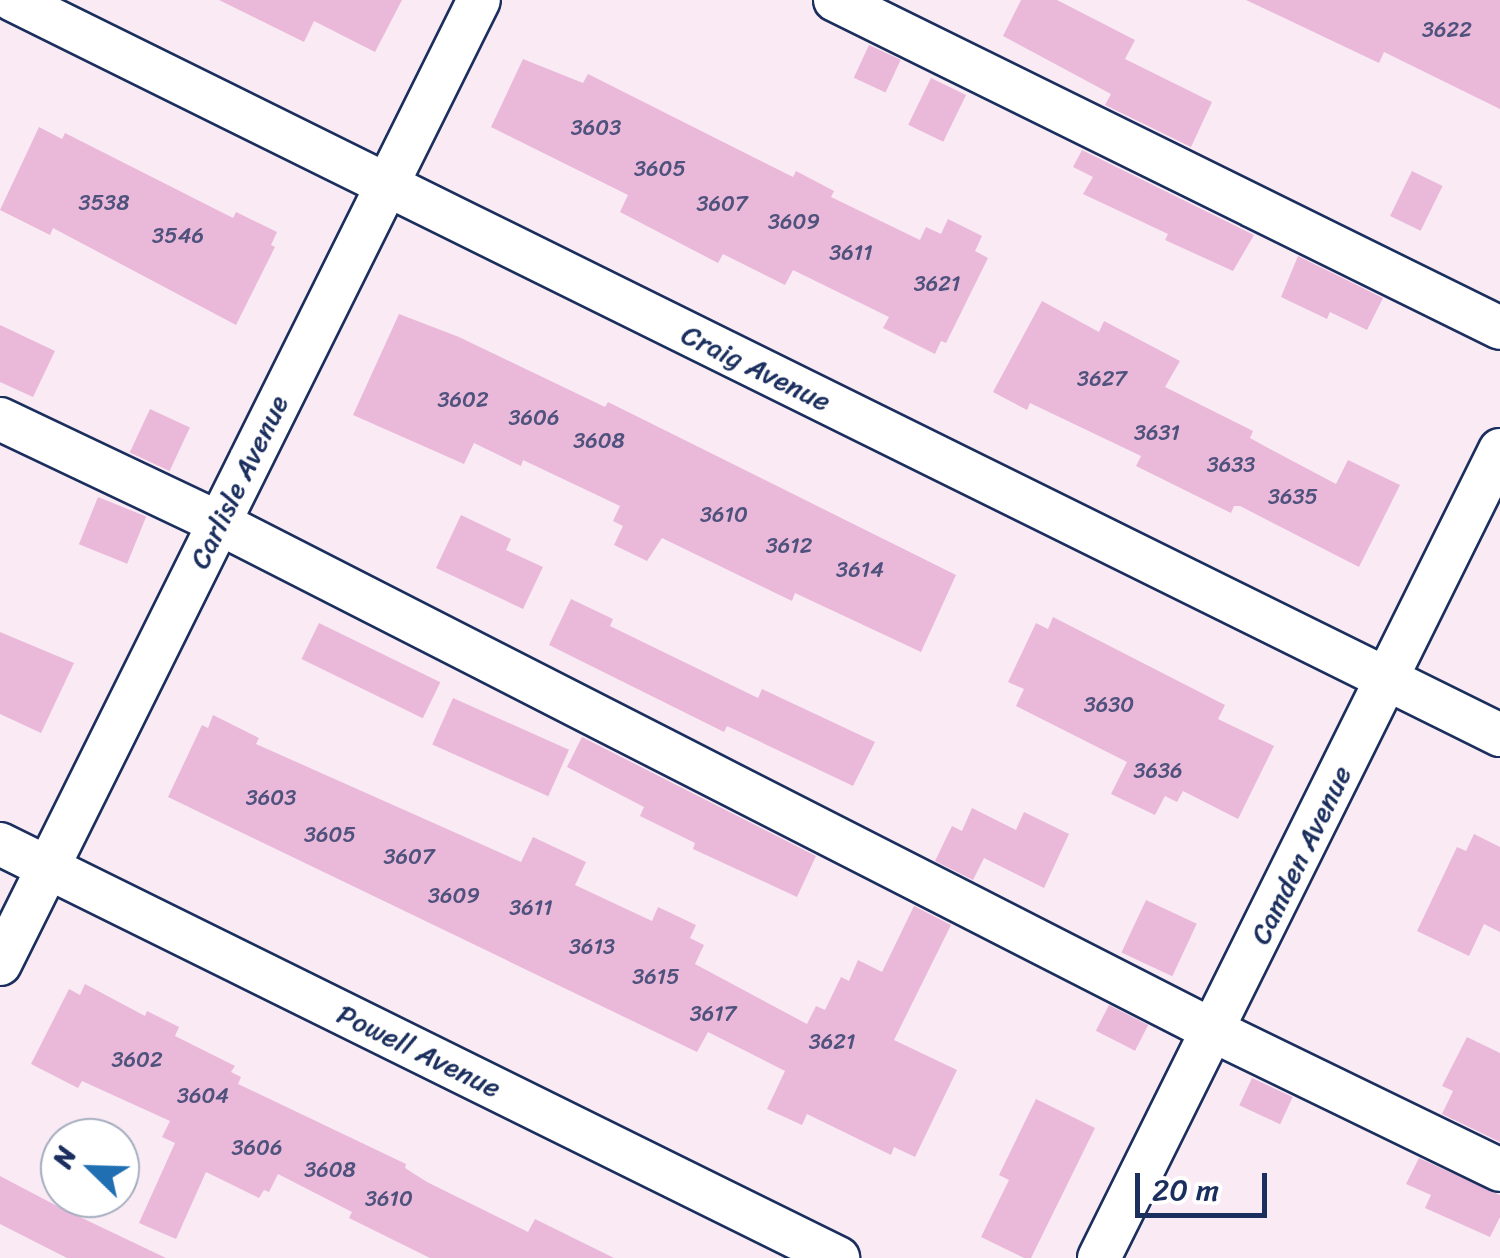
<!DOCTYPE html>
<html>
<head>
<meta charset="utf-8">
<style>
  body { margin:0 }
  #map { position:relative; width:1500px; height:1258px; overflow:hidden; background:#f9eaf4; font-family:Sriracha,sans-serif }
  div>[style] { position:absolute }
  .building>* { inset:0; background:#eab9da; transform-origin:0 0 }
  .roads { filter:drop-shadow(2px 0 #1b2f5e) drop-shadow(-2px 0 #1b2f5e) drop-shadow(0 2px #1b2f5e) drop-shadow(0 -2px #1b2f5e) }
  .minor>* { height:42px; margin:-21px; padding:0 21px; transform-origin:21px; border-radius:21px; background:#fff }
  span { translate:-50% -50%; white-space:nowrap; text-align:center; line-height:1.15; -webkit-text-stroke:9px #fff; paint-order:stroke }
  .number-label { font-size:22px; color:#4f527d }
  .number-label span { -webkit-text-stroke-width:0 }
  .street-label { font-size:28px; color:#1b2f5e }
  .north { position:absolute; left:40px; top:1118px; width:100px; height:100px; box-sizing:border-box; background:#fff; border:2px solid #a4acbf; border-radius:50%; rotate:293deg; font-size:28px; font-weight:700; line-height:40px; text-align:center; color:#1b2f5e }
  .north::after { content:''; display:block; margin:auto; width:35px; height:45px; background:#1f6fb2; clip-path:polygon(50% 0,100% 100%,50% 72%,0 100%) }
  .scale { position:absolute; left:1135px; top:1173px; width:132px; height:45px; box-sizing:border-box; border:5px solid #1b2f5e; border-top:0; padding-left:12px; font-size:30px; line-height:35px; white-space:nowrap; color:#1b2f5e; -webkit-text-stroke:8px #fff; paint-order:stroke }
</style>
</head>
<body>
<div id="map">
  <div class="building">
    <i style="clip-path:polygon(219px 0,402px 0,375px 52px,314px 21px,304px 42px)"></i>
    <i style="clip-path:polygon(1021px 0,1057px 0,1135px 40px,1125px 59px,1212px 102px,1191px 147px,1105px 105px,1111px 94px,1003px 36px)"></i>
    <i style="clip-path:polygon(1246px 0,1500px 0,1500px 109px,1384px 52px,1379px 63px)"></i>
    <i style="left:869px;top:45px;width:35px;height:36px;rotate:25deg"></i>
    <i style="clip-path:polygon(523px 59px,583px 83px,588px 74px,793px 177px,796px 171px,834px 191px,831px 197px,920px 240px,926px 227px,941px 234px,948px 219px,982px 236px,975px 251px,988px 258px,946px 343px,941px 341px,935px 354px,883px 328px,889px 317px,793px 270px,785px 285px,723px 254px,718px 263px,620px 212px,628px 195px,491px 127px)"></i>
    <i style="left:931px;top:78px;width:39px;height:52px;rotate:26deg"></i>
    <i style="clip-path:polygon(39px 127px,62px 139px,65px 133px,233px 218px,236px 212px,277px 232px,271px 245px,275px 247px,236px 325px,53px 228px,50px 235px,0 210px)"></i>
    <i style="clip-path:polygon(1082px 150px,1254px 235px,1233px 271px,1165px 240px,1168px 234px,1083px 194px,1093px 177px,1073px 167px)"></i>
    <i style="left:1412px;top:171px;width:34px;height:50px;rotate:26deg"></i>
    <i style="clip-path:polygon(1298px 256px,1383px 298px,1367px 330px,1330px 312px,1327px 319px,1281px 297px)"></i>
    <i style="clip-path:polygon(1042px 301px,1099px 332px,1104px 321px,1180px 361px,1165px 387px,1253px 431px,1250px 438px,1268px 448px,1336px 484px,1348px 460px,1400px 485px,1359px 567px,1240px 506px,1234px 506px,1231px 513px,1136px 466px,1141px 456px,1030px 403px,1027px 410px,993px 392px)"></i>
    <i style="clip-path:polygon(399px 314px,459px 337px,605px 407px,608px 402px,956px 575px,921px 652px,795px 593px,792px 601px,662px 538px,647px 561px,614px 545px,623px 526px,613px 521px,620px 506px,523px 460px,521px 466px,474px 443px,464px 464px,353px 415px)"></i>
    <i style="clip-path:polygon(0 325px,55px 351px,33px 397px,0 382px)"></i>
    <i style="left:150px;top:409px;width:44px;height:48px;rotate:25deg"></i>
    <i style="left:98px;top:497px;width:52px;height:51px;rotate:22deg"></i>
    <i style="clip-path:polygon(461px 515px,511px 539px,506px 550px,543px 567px,523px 609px,436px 568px)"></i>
    <i style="clip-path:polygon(571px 599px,613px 619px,610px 626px,758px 698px,762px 689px,875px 742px,853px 786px,727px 726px,724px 732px,549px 645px)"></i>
    <i style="clip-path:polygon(1053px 617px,1225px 705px,1218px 719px,1274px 746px,1238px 819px,1183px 791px,1177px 802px,1165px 796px,1155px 815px,1111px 794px,1127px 762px,1016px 706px,1024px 689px,1008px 682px,1036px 623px,1048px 629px)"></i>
    <i style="left:319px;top:623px;width:135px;height:40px;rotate:26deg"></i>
    <i style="clip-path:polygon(0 632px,74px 663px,41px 733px,0 714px)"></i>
    <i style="left:453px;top:698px;width:127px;height:51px;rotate:24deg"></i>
    <i style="clip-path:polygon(213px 715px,259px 738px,256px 744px,521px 862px,533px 837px,586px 862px,575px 885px,652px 921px,658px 907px,696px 925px,690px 938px,704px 945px,695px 964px,807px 1024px,816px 1006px,825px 1010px,841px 977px,849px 981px,858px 960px,882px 972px,914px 906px,951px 925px,894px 1040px,957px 1070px,915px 1157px,894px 1147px,891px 1155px,807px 1114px,802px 1125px,767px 1109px,785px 1071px,708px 1032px,697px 1052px,168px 797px,202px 725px,208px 728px)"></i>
    <i style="clip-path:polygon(582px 737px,816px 856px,797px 897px,693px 849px,695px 843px,640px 816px,644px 807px,567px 767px)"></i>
    <i style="clip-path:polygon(972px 808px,1016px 830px,1024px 812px,1069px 834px,1044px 888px,984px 858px,973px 880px,935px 861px,952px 826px,962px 831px)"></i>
    <i style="clip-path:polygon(1474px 834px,1500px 847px,1500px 932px,1484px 924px,1469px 956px,1417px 931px,1457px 847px,1466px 851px)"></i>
    <i style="left:1146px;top:900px;width:56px;height:58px;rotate:25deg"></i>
    <i style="clip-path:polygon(85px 984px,145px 1016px,147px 1011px,179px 1027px,175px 1036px,235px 1066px,231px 1072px,241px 1077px,238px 1084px,406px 1164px,405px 1168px,427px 1182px,528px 1232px,535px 1219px,614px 1258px,430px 1258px,349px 1218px,352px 1212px,278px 1174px,269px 1192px,264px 1190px,259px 1198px,206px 1172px,176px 1239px,139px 1223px,175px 1143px,162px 1137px,170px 1121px,82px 1081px,78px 1088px,31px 1064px,69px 989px,80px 995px)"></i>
    <i style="left:1109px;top:1005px;width:44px;height:29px;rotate:27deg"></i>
    <i style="clip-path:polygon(1467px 1037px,1500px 1053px,1500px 1142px,1442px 1114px,1453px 1091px,1442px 1086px)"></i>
    <i style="left:1252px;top:1078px;width:45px;height:30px;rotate:25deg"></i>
    <i style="clip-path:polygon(1036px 1099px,1095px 1128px,1031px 1258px,1024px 1258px,981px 1237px,1009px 1180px,999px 1175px)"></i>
    <i style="clip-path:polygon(1419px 1158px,1500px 1195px,1500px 1217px,1490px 1237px,1425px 1208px,1431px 1195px,1406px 1184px)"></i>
    <i style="clip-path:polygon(0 1176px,59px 1207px,166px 1258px,67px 1258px,0 1224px)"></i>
  </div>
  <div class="roads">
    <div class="minor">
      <i style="left:13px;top:0;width:1659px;rotate:26.3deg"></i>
      <i style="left:835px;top:0;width:741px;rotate:26.25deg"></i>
      <i style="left:0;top:419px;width:242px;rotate:25.4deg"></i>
      <i style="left:219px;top:523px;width:1117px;rotate:27.05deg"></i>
      <i style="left:1214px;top:1031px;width:318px;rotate:25.9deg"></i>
      <i style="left:0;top:844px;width:935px;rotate:26.29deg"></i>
      <i style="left:0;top:964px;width:1076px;rotate:-63.58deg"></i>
      <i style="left:1099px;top:1258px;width:902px;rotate:-63.61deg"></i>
    </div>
  </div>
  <div class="number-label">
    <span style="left:1447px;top:30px">3622</span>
    <span style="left:596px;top:128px">3603</span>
    <span style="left:660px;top:169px">3605</span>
    <span style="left:104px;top:203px">3538</span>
    <span style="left:722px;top:204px">3607</span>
    <span style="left:794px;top:222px">3609</span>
    <span style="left:178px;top:236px">3546</span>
    <span style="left:851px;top:253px">3611</span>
    <span style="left:937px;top:284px">3621</span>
    <span style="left:1102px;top:379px">3627</span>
    <span style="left:463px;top:400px">3602</span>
    <span style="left:534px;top:418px">3606</span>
    <span style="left:1157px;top:433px">3631</span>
    <span style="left:599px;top:441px">3608</span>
    <span style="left:1231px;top:465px">3633</span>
    <span style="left:1293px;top:497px">3635</span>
    <span style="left:724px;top:515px">3610</span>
    <span style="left:789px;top:546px">3612</span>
    <span style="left:860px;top:570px">3614</span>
    <span style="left:1109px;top:705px">3630</span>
    <span style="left:1158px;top:771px">3636</span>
    <span style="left:271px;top:798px">3603</span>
    <span style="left:330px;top:835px">3605</span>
    <span style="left:409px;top:857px">3607</span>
    <span style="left:454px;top:896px">3609</span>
    <span style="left:531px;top:908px">3611</span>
    <span style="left:592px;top:947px">3613</span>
    <span style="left:656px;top:977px">3615</span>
    <span style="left:713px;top:1014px">3617</span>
    <span style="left:832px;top:1042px">3621</span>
    <span style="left:137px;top:1060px">3602</span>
    <span style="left:203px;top:1096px">3604</span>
    <span style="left:257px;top:1148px">3606</span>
    <span style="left:330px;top:1170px">3608</span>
    <span style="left:389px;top:1199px">3610</span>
  </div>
  <div class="street-label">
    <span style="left:756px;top:368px;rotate:26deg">Craig Avenue</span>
    <span style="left:239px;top:482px;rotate:-64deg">Carlisle Avenue</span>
    <span style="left:1301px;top:855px;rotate:-64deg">Camden Avenue</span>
    <span style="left:419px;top:1051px;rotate:26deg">Powell Avenue</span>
  </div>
  <div class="north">N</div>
  <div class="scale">20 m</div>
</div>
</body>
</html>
